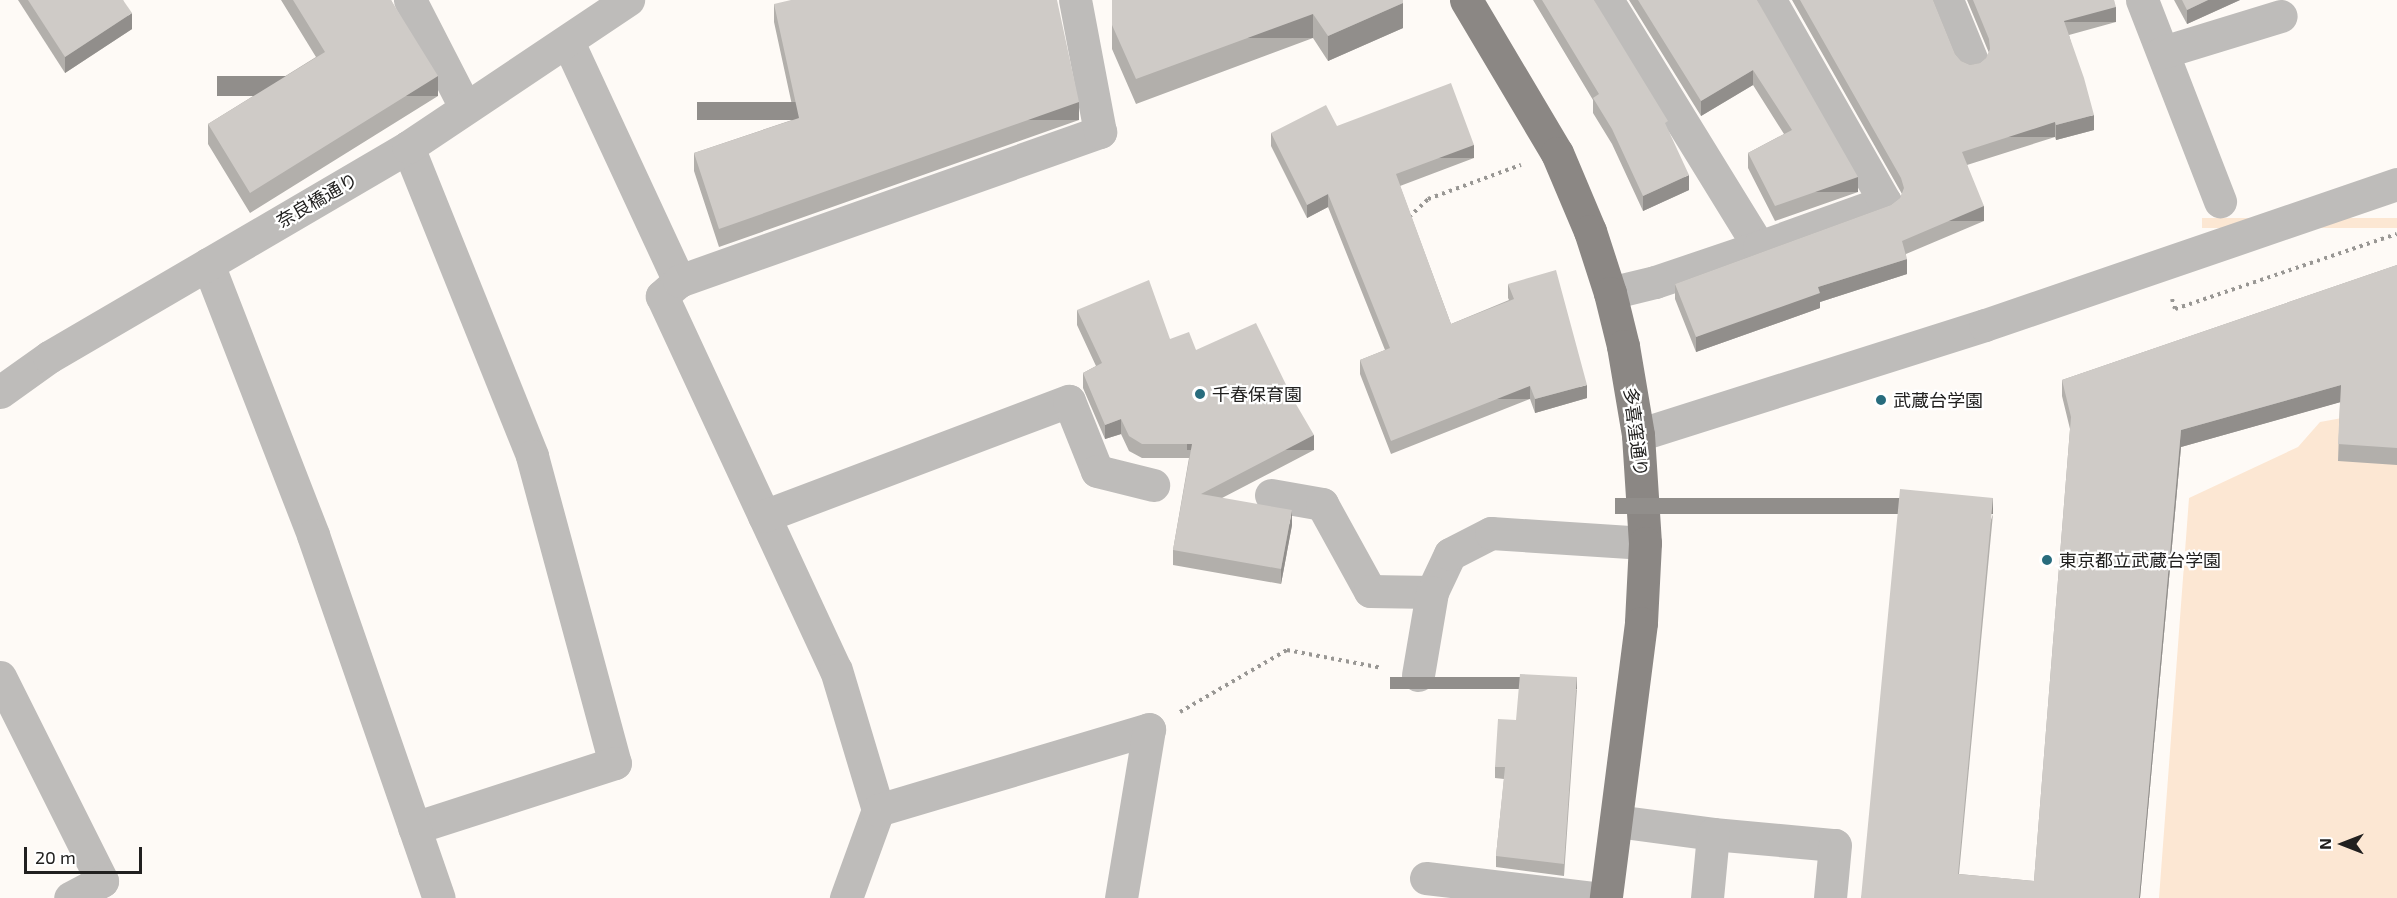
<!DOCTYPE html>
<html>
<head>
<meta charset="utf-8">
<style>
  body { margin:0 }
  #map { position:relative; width:2397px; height:898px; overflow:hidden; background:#fefaf6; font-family:"Exo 2","Noto Sans JP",sans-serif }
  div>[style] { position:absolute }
  .green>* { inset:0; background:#fce7d3; transform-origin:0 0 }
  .path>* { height:4px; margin-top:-2px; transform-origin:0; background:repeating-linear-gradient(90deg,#999794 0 3px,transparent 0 7.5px) }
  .minor>* { height:33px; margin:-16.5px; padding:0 16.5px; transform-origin:16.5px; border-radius:16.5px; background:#bebcba }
  .major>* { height:33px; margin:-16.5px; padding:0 16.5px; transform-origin:16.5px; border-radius:16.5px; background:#8b8784 }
  .wall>* { inset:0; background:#b2afab }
  .shaded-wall>* { inset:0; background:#918e8b; transform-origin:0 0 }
  .building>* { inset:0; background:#cfcbc7 }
  .dots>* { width:16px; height:16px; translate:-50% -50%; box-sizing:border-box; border:3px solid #fff; border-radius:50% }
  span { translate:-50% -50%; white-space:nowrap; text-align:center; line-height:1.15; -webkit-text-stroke:4.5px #fff; paint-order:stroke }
  .street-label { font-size:18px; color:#21201f }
  .poi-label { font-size:18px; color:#21201f }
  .left { translate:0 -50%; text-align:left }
  .north { position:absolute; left:2313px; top:814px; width:60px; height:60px; -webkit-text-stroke:4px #fff; paint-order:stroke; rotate:270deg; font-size:16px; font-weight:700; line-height:24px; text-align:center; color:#21201f }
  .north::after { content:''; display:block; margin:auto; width:21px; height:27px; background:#21201f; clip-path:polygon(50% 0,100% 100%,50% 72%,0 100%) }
  .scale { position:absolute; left:24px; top:847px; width:118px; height:27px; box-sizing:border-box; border:3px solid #21201f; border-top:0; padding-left:8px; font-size:18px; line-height:21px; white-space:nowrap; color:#21201f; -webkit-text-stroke:4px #fff; paint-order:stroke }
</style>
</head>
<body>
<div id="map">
  <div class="green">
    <i style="left:2397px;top:218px;width:10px;height:195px;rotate:90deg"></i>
    <i style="clip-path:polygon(2397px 408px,2397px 898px,2159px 898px,2189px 498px,2298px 447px,2320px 422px)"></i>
  </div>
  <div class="path">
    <i style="left:1409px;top:217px;width:26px;rotate:-43deg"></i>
    <i style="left:1428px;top:199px;width:99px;rotate:-20.1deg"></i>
    <i style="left:2172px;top:299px;width:10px;rotate:73deg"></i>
    <i style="left:2175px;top:309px;width:234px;rotate:-18.7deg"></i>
    <i style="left:1180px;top:712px;width:124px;rotate:-30.1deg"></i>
    <i style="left:1287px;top:650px;width:97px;rotate:10.7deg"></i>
  </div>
  <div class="minor">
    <i style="left:410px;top:0;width:120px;rotate:62.8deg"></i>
    <i style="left:1607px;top:0;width:290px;rotate:58.4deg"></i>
    <i style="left:1759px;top:247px;width:110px;rotate:161.4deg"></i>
    <i style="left:1655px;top:282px;width:46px;rotate:166.3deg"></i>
    <i style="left:1947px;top:0;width:66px;rotate:67.7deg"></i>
    <i style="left:2142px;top:0;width:216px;rotate:68.8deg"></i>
    <i style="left:568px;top:42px;width:264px;rotate:65.1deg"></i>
    <i style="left:679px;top:281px;width:23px;rotate:139deg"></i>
    <i style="left:662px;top:296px;width:412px;rotate:65.1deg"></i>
    <i style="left:836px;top:670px;width:146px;rotate:73.3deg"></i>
    <i style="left:878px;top:810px;width:94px;rotate:110deg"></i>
    <i style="left:2163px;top:52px;width:123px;rotate:-17deg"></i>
    <i style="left:408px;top:147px;width:333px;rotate:68.1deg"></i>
    <i style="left:532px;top:456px;width:318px;rotate:74.9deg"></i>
    <i style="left:615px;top:763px;width:211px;rotate:162.1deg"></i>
    <i style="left:1759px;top:247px;width:134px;rotate:-19.7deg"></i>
    <i style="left:1885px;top:202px;width:232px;rotate:-119.7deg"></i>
    <i style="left:208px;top:264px;width:291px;rotate:68.8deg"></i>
    <i style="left:313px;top:535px;width:384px;rotate:70.9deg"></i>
    <i style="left:679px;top:281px;width:447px;rotate:-19.5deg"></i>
    <i style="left:1100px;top:132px;width:134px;rotate:-100.7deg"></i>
    <i style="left:0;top:392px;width:60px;rotate:-35.5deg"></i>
    <i style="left:49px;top:357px;width:416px;rotate:-30.3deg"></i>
    <i style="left:408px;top:147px;width:265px;rotate:-33.8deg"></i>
    <i style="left:1638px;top:435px;width:364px;rotate:-17.6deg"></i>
    <i style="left:1985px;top:325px;width:435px;rotate:-18.9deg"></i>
    <i style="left:1271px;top:495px;width:52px;rotate:10deg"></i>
    <i style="left:1322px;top:504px;width:99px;rotate:61.1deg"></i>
    <i style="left:1370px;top:591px;width:62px;rotate:0.9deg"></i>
    <i style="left:1432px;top:592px;width:42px;rotate:-64.7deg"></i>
    <i style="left:1450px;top:554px;width:46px;rotate:-27.1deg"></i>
    <i style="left:1491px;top:533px;width:154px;rotate:3.7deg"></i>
    <i style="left:764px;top:516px;width:326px;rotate:-20.7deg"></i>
    <i style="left:1069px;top:401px;width:75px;rotate:68.2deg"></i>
    <i style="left:1097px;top:471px;width:58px;rotate:14deg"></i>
    <i style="left:1418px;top:675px;width:84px;rotate:-80.4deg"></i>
    <i style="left:0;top:677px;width:228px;rotate:63.4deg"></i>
    <i style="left:102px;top:881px;width:36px;rotate:152deg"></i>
    <i style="left:878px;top:810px;width:283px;rotate:-16.6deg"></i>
    <i style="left:1149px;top:729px;width:171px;rotate:99.4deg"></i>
    <i style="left:1616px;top:821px;width:98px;rotate:7.6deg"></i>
    <i style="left:1713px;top:834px;width:122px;rotate:5.2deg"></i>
    <i style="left:1835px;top:845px;width:53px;rotate:95.4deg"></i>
    <i style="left:1426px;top:878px;width:168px;rotate:6.8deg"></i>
    <i style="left:1707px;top:898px;width:64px;rotate:-84.6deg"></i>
  </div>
  <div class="major">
    <i style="left:1466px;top:0;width:178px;rotate:59.3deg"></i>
    <i style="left:1557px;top:153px;width:85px;rotate:67.1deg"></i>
    <i style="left:1590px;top:231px;width:65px;rotate:72.1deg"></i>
    <i style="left:1610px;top:293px;width:55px;rotate:76.2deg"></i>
    <i style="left:1623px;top:346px;width:90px;rotate:80.4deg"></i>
    <i style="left:1638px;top:435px;width:108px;rotate:86.3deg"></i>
    <i style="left:1645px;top:543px;width:80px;rotate:92.9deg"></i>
    <i style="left:1641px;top:623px;width:277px;rotate:97.3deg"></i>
  </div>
  <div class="wall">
    <i style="clip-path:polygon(18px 0,123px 0,132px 29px,65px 73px)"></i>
    <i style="clip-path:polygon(281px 0,391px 0,438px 96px,250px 213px,208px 144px,208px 124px,316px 57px)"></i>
    <i style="clip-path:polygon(1112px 0,1403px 0,1403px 28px,1328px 61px,1313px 38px,1136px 104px,1112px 49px)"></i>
    <i style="clip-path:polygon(1533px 0,1594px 0,1668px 130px,1689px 190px,1643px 211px,1612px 144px,1593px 113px,1593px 100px)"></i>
    <i style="clip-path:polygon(1629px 0,1757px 0,1858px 192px,1775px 221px,1748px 168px,1748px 153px,1784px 134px,1753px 85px,1701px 116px)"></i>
    <i style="clip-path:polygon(1792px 0,1933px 0,1955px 54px,1961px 61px,1970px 65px,1980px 63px,1986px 58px,1989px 53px,1967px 0,2114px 0,2116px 22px,2069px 35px,2094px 130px,2056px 140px,2055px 137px,1967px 165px,1984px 221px,1906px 254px,1907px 274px,1820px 302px,1820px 308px,1696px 352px,1675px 299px,1675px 284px,1891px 205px,1900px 198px,1902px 194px)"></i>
    <i style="clip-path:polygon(2174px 0,2240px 0,2187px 24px)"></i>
    <i style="clip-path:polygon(774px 4px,1079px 120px,719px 247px,694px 171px,694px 153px,795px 119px,774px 22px)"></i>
    <i style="clip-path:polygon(1271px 133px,1474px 158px,1400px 186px,1451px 324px,1509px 300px,1508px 298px,1508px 284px,1587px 398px,1535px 413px,1530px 399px,1391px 454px,1360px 374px,1360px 360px,1385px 350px,1328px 207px,1307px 218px,1271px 146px)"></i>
    <i style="clip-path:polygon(2397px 265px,2397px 465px,2338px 461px,2340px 402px,2181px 447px,2140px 898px,1861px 898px,1993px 514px,1959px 874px,2034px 881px,2070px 429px,2062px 396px,2062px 380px)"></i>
    <i style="clip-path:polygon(1077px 310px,1170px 339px,1196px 350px,1314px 450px,1222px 498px,1292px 525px,1281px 584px,1173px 565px,1173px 550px,1189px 458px,1142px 458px,1129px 451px,1121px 434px,1105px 439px,1083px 388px,1083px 373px,1096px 366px,1077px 325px)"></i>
    <i style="clip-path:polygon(1577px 689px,1564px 876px,1496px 867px,1496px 856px,1504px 779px,1495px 778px,1495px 767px,1516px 720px)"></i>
  </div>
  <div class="shaded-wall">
    <i style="clip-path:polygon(2208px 0,2240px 0,2187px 24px,2187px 10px)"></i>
    <i style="clip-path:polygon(1403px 3px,1403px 28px,1328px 61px,1328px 36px)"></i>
    <i style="left:2116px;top:7px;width:15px;height:54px;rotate:90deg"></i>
    <i style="clip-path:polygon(132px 13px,132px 29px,65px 73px,65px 57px)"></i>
    <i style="left:1313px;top:14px;width:24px;height:189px;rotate:90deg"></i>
    <i style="clip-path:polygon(1753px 70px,1753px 85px,1701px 116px,1701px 101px)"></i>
    <i style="left:438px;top:76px;width:20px;height:221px;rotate:90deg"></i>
    <i style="left:1079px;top:102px;width:18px;height:382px;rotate:90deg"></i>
    <i style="clip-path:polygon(2094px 115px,2094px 130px,2056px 140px,2056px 125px)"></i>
    <i style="left:2055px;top:122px;width:15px;height:98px;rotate:90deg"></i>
    <i style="left:1474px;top:145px;width:13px;height:83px;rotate:90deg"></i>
    <i style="clip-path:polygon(1689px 175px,1689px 190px,1643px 211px,1643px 196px)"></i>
    <i style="left:1858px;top:177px;width:15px;height:88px;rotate:90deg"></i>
    <i style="clip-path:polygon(1328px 194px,1328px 207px,1307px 218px,1307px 205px)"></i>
    <i style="left:1984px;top:206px;width:15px;height:89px;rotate:90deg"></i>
    <i style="clip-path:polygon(1907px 259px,1907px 274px,1820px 302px,1820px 308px,1696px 352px,1696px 337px,1818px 287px)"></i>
    <i style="clip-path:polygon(1587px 385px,1587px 398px,1535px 413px,1535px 399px)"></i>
    <i style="clip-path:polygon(2341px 385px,2341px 402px,2181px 447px,2140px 898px,2139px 898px,2181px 430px)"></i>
    <i style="left:1530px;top:386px;width:13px;height:149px;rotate:90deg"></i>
    <i style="clip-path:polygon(1121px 419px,1121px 434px,1105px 439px,1105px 425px)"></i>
    <i style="left:1314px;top:435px;width:15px;height:127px;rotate:90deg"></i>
    <i style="left:1993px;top:498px;width:16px;height:378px;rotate:90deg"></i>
    <i style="clip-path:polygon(1292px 510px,1292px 525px,1281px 584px,1281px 569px)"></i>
    <i style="left:1577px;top:677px;width:12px;height:187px;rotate:90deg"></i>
  </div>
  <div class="building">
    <i style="clip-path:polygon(28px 0,123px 0,132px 13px,65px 57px)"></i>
    <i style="clip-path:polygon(293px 0,391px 0,438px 76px,250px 193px,208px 124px,325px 52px)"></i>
    <i style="clip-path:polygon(791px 0,1057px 0,1079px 102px,719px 229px,694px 153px,799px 118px,774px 4px)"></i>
    <i style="clip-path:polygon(1112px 0,1403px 0,1403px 3px,1328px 36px,1313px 14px,1136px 79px,1112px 25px)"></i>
    <i style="clip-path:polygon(1542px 0,1594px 0,1668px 121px,1665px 123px,1689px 175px,1643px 196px,1612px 129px,1593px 98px,1599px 94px)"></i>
    <i style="clip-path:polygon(1638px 0,1757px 0,1858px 177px,1775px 206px,1748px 153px,1792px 130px,1753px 70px,1701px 101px)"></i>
    <i style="clip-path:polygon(1800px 0,1933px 0,1955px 54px,1961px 61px,1970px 65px,1980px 63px,1986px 58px,1990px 49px,1989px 39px,1973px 0,2114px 0,2116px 7px,2064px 21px,2084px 78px,2094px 115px,2056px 125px,2055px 122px,1962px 152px,1984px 206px,1902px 241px,1907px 259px,1818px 287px,1820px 293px,1696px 337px,1675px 284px,1891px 205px,1900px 198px,1904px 188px,1901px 178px)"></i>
    <i style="clip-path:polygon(2182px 0,2208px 0,2187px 10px)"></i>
    <i style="clip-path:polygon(1451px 83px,1474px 145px,1396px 174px,1451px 324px,1514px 299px,1508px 284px,1556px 270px,1587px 385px,1535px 399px,1530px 386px,1391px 441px,1360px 360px,1390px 348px,1328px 194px,1307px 205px,1271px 133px,1326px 105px,1337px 126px)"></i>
    <i style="clip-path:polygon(2397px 265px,2397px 448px,2338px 444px,2341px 385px,2181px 430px,2139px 898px,1861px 898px,1900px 489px,1993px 498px,1958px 874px,2034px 881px,2071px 417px,2062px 380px)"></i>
    <i style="clip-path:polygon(1149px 280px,1170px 339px,1189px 332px,1196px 350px,1256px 323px,1293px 399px,1314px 435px,1201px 494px,1292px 510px,1281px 569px,1173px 550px,1192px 444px,1142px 444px,1129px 436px,1121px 419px,1105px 425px,1083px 373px,1102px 363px,1077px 310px)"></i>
    <i style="clip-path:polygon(1520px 674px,1577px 677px,1564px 864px,1496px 856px,1505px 767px,1495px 767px,1498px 719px,1516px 720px)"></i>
  </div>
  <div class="dots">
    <i style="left:1200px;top:394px;background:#286c7d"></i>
    <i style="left:1881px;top:400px;background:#286c7d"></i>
    <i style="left:2047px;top:560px;background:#286c7d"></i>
  </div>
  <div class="street-label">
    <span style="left:317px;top:200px;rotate:-30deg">奈良橋通り</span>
    <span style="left:1636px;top:432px;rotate:83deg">多喜窪通り</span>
  </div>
  <div class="poi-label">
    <span class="left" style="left:1212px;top:394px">千春保育園</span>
    <span class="left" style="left:1893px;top:400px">武蔵台学園</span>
    <span class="left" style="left:2059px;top:560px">東京都立武蔵台学園</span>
  </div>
  <div class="north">N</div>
  <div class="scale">20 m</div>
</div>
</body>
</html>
